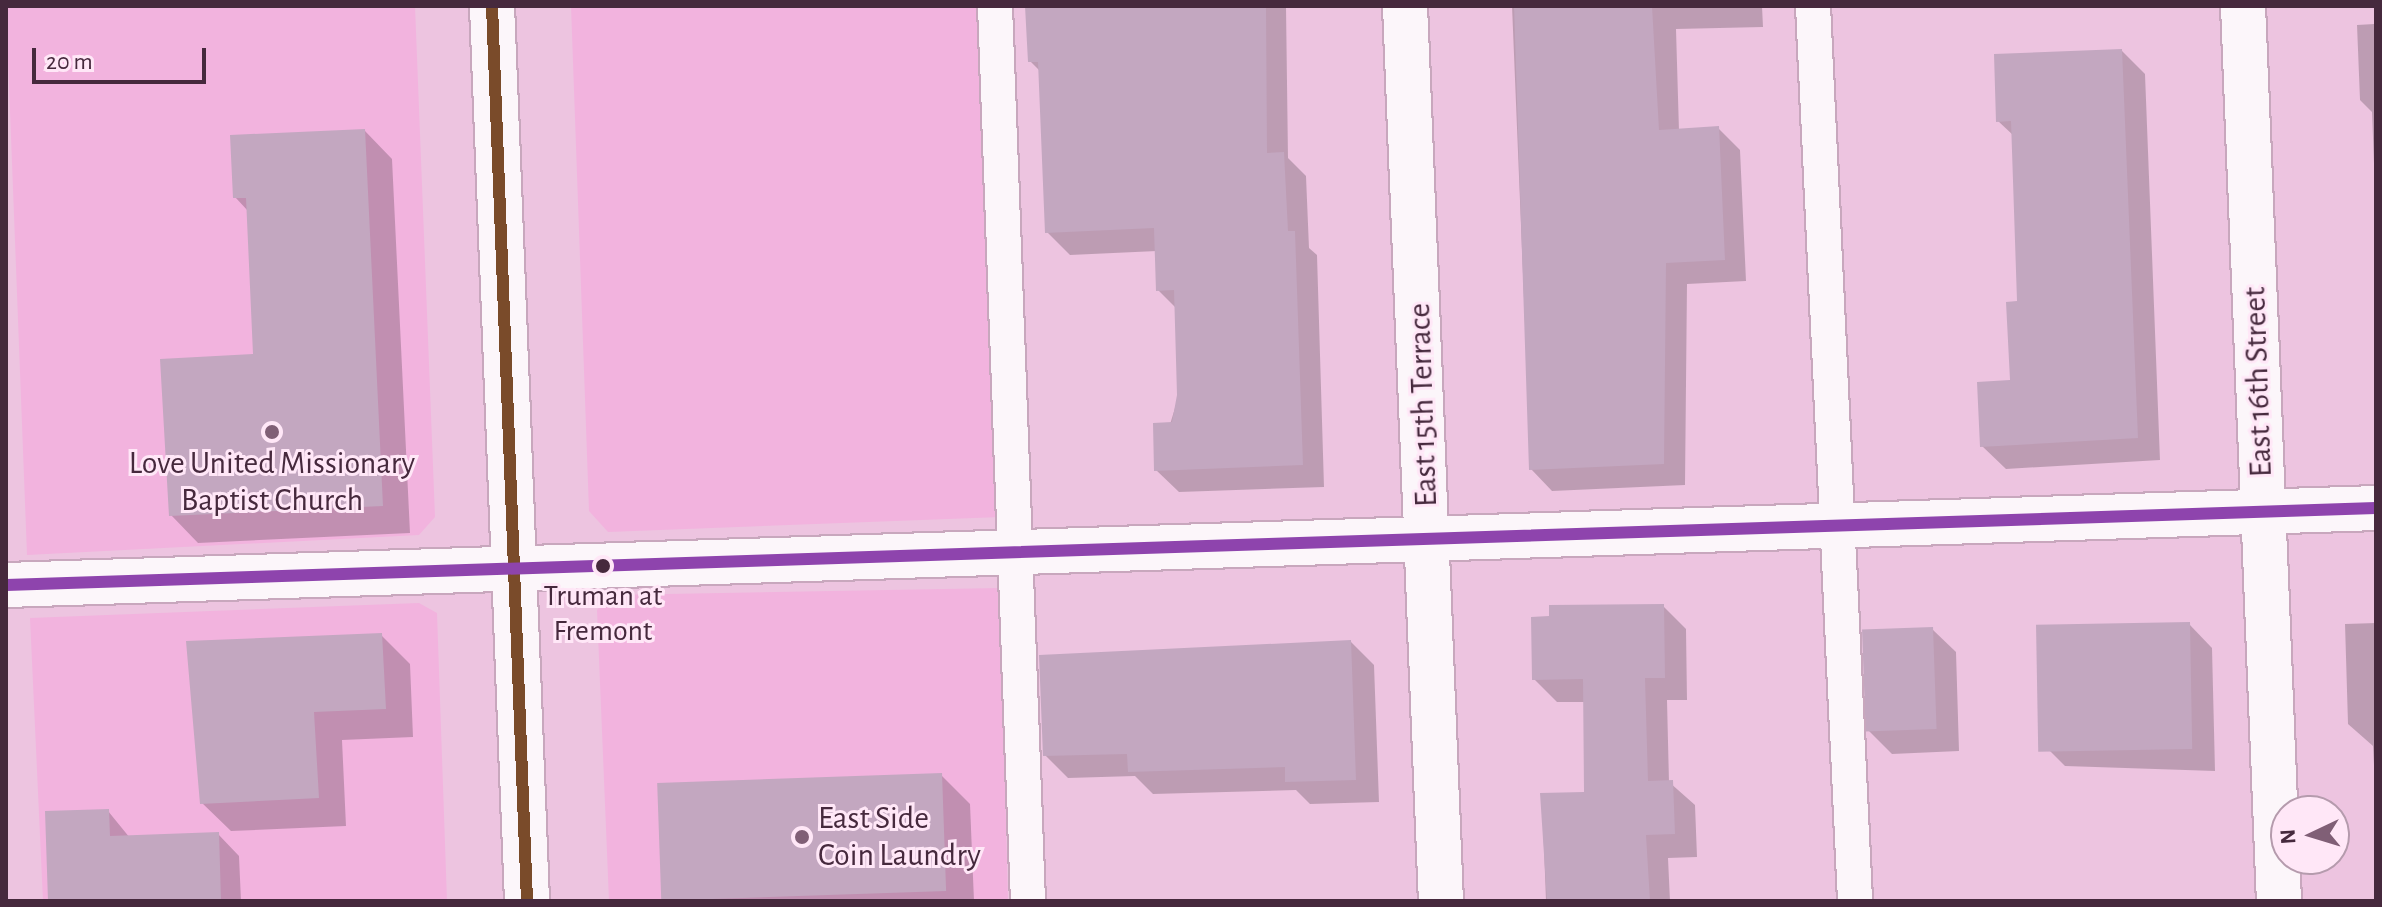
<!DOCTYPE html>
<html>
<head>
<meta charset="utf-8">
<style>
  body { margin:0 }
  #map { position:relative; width:2382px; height:907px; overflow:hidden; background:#edc4e0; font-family:"Alegreya Sans",sans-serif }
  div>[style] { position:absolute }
  .built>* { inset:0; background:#f2b3de }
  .shadow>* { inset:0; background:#0003 }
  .building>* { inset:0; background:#c3a7c0; transform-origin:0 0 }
  .roads { filter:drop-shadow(2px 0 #c8a7bd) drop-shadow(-2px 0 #c8a7bd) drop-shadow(0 2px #c8a7bd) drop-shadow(0 -2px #c8a7bd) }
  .service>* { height:34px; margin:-17px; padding:0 17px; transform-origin:17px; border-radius:17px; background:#fcf6fa }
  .minor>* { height:44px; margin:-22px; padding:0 22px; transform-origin:22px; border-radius:22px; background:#fcf6fa }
  .secondary>* { height:44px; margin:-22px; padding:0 22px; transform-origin:22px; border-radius:22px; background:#fcf6fa }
  .bus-1>* { height:12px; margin:-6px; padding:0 6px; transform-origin:6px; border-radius:6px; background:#7a4b2a }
  .bus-2>* { height:12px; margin:-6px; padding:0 6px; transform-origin:6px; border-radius:6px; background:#8e44ad }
  .dots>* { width:22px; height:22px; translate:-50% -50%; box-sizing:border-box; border:4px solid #ffe7f7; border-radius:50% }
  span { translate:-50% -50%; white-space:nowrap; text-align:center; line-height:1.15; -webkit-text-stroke:6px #ffe7f7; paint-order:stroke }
  .bus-label { font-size:30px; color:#46293d }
  .street-label { font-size:32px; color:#46293d }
  .poi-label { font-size:32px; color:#46293d }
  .left { translate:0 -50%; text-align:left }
  .frame { position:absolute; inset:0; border:8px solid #46293d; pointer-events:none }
  .north { position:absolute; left:2270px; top:795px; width:80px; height:80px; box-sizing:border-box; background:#ffe7f7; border:2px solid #b59bad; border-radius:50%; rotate:266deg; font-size:22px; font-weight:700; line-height:32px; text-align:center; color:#46293d }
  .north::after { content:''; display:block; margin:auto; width:28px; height:36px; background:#805f76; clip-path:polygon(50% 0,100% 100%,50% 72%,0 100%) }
  .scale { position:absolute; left:32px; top:48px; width:174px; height:36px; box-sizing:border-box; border:4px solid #46293d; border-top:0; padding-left:10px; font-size:24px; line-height:28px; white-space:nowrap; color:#46293d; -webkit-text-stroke:6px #ffe7f7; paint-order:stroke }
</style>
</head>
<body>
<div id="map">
  <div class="built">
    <i style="clip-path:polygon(6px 6px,415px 6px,435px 517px,419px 535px,27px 555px)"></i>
    <i style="clip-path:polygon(571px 6px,980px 6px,1001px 517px,608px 532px,589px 511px)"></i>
    <i style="clip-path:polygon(1000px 588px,1008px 901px,609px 901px,597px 610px,610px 595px)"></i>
    <i style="clip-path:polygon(419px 603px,437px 613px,447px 901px,43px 901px,30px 618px)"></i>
  </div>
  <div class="shadow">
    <i style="clip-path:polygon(1051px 6px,1286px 6px,1288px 158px,1306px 176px,1309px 248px,1317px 255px,1324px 487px,1179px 492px,1156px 470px,1179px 395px,1176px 308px,1158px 290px,1157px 251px,1070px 255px,1047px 232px,1041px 72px,1030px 61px)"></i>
    <i style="clip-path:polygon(1512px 6px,1762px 6px,1763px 27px,1676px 29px,1679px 131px,1718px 128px,1740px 150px,1746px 281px,1687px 284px,1685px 485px,1552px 491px,1531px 469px)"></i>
    <i style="clip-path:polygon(2376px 6px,2376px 216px,2372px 112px,2360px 100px,2357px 25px,2374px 24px)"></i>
    <i style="clip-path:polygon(2122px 51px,2145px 74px,2160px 460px,2006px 469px,1982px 446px,2012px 382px,2019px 303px,2014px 136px,1998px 121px)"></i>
    <i style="clip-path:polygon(365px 131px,392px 159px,410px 533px,198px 543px,171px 515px,255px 356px,248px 211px,235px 197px)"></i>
    <i style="clip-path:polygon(1663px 606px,1686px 629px,1687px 700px,1667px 700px,1669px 782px,1695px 805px,1697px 857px,1668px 858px,1670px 901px,1546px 901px,1542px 795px,1586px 794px,1585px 702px,1557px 702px,1534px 679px)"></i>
    <i style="clip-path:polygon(2376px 623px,2376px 804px,2373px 746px,2348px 724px,2345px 624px)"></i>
    <i style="clip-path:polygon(2189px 624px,2212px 648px,2215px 771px,2065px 766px,2042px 743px)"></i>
    <i style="clip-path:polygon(1932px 629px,1956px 652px,1959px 751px,1892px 754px,1869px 731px)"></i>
    <i style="clip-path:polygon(381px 635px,410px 664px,413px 737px,342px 740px,346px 826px,231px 831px,202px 803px)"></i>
    <i style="clip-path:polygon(1351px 642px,1374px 665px,1379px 802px,1310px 804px,1296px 790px,1153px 794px,1135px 776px,1068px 778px,1045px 755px)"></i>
    <i style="clip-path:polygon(941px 775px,970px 804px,974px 901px,663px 900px)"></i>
    <i style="clip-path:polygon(108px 811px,130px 838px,218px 834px,239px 856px,241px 901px,50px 901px)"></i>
  </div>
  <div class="building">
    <i style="clip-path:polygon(1025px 6px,1266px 6px,1267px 153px,1284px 152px,1288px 231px,1295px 231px,1303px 465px,1154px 471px,1153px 423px,1172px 422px,1177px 395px,1174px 290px,1156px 291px,1154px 228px,1045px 233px,1038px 62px,1028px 62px)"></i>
    <i style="clip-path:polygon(1514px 6px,1652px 6px,1659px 130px,1719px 126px,1725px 260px,1666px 263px,1664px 464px,1529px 470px)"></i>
    <i style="clip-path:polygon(2122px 49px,2138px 438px,1980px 447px,1977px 382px,2010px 380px,2006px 302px,2017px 301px,2011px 121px,1996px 122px,1994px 54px)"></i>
    <i style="clip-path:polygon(365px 129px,383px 506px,169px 516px,160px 359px,253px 354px,246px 198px,233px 198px,230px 135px)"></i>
    <i style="clip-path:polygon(1664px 604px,1665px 678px,1645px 678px,1648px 781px,1673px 780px,1675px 834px,1646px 835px,1650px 901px,1547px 901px,1540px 793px,1584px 792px,1583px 679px,1532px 680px,1531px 617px,1549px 616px,1549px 605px)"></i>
    <i style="left:2190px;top:622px;width:127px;height:154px;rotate:89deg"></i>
    <i style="left:1933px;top:627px;width:102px;height:71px;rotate:88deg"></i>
    <i style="clip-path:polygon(382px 633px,386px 709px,314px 712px,319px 798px,200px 804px,186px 641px)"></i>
    <i style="clip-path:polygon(1351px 640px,1356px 780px,1285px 782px,1285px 767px,1128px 772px,1127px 754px,1043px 756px,1039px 655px)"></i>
    <i style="left:942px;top:773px;width:118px;height:285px;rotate:88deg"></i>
    <i style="clip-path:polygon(109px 809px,110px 836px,219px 832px,221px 901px,48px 901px,45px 811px)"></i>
  </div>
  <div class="roads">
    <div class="service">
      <i style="left:995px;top:6px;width:896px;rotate:87.89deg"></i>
      <i style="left:1813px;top:6px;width:896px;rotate:87.31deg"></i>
    </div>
    <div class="minor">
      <i style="left:1405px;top:6px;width:896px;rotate:87.7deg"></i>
      <i style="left:2243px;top:6px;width:896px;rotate:87.7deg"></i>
      <i style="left:6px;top:585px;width:2371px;rotate:-1.86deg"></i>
    </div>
    <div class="secondary">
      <i style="left:492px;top:6px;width:896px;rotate:87.76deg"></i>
    </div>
  </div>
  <div class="bus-1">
    <i style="left:492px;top:6px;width:896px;rotate:87.76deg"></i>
  </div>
  <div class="bus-2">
    <i style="left:6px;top:585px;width:2371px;rotate:-1.86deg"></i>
  </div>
  <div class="dots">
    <i style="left:272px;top:432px;background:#805f76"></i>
    <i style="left:603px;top:566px;background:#46293d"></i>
    <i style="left:802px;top:837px;background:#805f76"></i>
  </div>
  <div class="bus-label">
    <span style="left:603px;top:613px">Truman at<br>Fremont</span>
  </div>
  <div class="street-label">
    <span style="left:2258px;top:382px;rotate:-92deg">East 16th Street</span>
    <span style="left:1423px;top:405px;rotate:-92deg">East 15th Terrace</span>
  </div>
  <div class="poi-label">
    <span style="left:272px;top:482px">Love United Missionary<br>Baptist Church</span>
    <span class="left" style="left:818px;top:837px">East Side<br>Coin Laundry</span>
  </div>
  <div class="frame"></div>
  <div class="north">N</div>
  <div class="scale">20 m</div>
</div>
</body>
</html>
